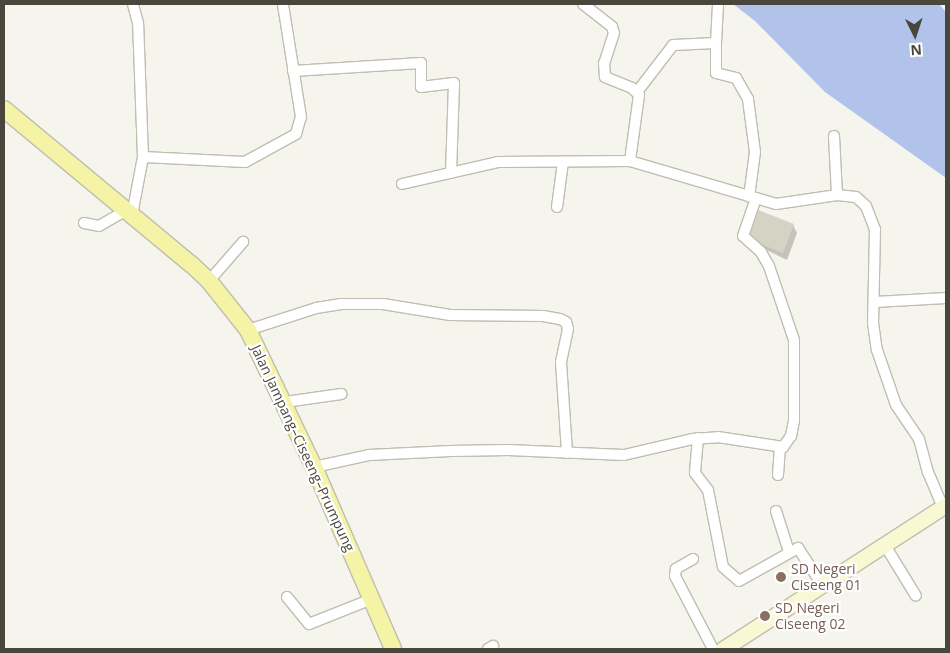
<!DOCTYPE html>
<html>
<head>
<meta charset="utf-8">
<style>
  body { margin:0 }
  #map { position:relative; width:950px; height:653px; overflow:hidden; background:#f5f4ed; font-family:"Open Sans",sans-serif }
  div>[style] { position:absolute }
  .water>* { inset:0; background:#b1c3ea }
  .shadow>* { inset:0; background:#0003 }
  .building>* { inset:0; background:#d5d3c3 }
  .roads { filter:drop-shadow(1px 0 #bfbeb0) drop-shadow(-1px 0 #bfbeb0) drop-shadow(0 1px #bfbeb0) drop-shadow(0 -1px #bfbeb0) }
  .street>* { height:10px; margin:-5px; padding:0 5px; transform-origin:5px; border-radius:5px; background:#fff }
  .secondary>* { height:15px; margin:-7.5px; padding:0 7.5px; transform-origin:7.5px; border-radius:7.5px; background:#f8f9d2 }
  .primary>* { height:16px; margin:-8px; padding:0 8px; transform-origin:8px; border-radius:8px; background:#f4f3a6 }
  .dots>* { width:14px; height:14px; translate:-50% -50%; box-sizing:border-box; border:2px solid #fff; border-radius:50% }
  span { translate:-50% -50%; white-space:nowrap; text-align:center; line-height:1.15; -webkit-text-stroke:4.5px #fff; paint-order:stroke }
  .street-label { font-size:14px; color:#49473b }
  .education-label { font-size:14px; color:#785e54 }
  .left { translate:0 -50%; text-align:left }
  .frame { position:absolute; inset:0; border:5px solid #49473b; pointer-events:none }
  .north { position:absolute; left:890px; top:10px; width:50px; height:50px; -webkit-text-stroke:4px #fff; paint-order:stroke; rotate:176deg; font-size:14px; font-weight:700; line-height:20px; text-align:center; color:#49473b }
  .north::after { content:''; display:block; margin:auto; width:18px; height:22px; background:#49473b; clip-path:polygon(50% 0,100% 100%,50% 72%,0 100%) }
</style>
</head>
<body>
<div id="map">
  <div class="water">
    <i style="clip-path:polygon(733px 4px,939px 4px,946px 12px,946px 178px,825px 92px,755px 21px)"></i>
  </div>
  <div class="shadow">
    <i style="clip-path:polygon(793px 225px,797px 233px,787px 260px,750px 242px)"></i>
  </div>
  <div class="building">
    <i style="clip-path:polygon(753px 208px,794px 224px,783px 253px,748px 239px,744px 234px)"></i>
  </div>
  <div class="roads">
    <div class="street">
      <i style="left:583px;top:4px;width:37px;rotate:38deg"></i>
      <i style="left:612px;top:27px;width:6px;rotate:72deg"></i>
      <i style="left:614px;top:33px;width:32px;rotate:108deg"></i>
      <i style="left:604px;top:63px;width:14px;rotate:86deg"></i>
      <i style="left:605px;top:77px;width:29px;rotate:22deg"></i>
      <i style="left:632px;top:88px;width:10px;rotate:45deg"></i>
      <i style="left:639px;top:95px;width:67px;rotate:97.8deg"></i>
      <i style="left:716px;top:43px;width:30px;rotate:90deg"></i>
      <i style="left:716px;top:73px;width:21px;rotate:14deg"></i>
      <i style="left:736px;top:78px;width:24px;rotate:60deg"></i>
      <i style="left:748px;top:99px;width:53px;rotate:82.5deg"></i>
      <i style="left:755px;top:152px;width:45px;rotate:97.6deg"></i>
      <i style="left:293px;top:71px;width:128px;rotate:-3.6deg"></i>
      <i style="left:421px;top:63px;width:24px;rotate:90deg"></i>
      <i style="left:421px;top:87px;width:33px;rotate:-7deg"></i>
      <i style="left:454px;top:83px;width:90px;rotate:91.9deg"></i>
      <i style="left:637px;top:92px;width:59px;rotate:-52.5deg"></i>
      <i style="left:673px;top:45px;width:43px;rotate:-2.7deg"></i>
      <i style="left:716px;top:43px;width:39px;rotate:-87deg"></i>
      <i style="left:834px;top:136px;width:59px;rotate:87.1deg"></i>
      <i style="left:143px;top:157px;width:102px;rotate:2.8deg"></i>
      <i style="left:245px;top:162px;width:58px;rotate:-28.8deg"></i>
      <i style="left:296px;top:134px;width:18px;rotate:-74deg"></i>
      <i style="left:301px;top:117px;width:114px;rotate:-99.1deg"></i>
      <i style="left:402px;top:184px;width:98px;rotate:-12.9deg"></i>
      <i style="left:498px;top:162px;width:132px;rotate:-0.4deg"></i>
      <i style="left:630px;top:161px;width:152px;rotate:16.4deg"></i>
      <i style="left:776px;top:204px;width:62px;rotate:-8.4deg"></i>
      <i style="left:837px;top:195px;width:19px;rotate:6deg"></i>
      <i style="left:856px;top:197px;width:13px;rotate:42deg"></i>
      <i style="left:866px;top:206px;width:25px;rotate:69deg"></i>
      <i style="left:875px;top:229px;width:94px;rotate:91.2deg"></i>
      <i style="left:873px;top:323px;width:27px;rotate:82deg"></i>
      <i style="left:877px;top:350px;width:58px;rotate:70.9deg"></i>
      <i style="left:896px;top:405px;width:41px;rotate:55.9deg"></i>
      <i style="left:919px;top:439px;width:34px;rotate:75deg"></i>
      <i style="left:928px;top:472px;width:38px;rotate:67deg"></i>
      <i style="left:557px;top:207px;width:45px;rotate:-82.4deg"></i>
      <i style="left:132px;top:215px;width:59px;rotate:-79.3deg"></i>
      <i style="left:143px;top:157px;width:134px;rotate:-92.1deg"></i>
      <i style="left:138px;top:23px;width:20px;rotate:-105deg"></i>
      <i style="left:84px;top:223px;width:15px;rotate:11deg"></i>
      <i style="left:99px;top:226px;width:32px;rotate:-30deg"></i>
      <i style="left:209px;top:281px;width:52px;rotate:-48.9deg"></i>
      <i style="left:875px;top:302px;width:71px;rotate:-3.2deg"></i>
      <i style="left:248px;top:330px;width:71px;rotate:-17.9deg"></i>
      <i style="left:316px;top:308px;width:24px;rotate:-9deg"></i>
      <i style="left:340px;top:304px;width:43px"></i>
      <i style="left:383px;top:304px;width:68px;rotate:9.3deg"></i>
      <i style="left:450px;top:315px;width:93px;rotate:0.6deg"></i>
      <i style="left:543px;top:316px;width:17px;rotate:10deg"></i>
      <i style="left:560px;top:319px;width:7px;rotate:27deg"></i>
      <i style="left:566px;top:322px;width:7px;rotate:74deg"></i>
      <i style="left:568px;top:329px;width:34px;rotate:102deg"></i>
      <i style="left:561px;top:362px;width:91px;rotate:86.2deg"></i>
      <i style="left:285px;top:402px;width:57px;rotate:-8.1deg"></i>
      <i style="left:698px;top:438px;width:35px;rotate:95deg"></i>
      <i style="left:695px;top:473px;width:21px;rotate:53deg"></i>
      <i style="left:708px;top:490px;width:78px;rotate:79deg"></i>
      <i style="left:723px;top:567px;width:21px;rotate:41deg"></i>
      <i style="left:739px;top:581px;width:68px;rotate:-29.2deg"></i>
      <i style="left:798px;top:548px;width:45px;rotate:56.7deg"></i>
      <i style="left:314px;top:467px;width:56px;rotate:-12.3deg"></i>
      <i style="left:369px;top:455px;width:82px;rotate:-2.8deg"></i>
      <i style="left:451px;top:451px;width:57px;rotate:-1deg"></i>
      <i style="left:508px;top:450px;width:116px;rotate:2.5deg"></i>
      <i style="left:624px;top:455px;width:70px;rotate:-13.2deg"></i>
      <i style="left:692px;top:439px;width:26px;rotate:-4deg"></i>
      <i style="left:718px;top:437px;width:66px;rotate:8.7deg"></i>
      <i style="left:783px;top:447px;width:14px;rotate:-54deg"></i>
      <i style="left:791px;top:436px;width:15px;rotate:-79deg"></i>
      <i style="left:794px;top:421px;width:81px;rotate:-90deg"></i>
      <i style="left:794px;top:340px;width:78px;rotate:-108.7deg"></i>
      <i style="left:769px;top:266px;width:16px;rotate:-120deg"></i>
      <i style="left:761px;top:252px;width:24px;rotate:-138deg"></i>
      <i style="left:743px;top:236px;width:39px;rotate:-71deg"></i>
      <i style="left:778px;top:475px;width:27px;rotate:-86deg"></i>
      <i style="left:776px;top:511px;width:43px;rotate:72.4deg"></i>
      <i style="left:886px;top:547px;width:57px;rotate:58.5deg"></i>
      <i style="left:693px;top:559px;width:20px;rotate:150deg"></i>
      <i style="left:676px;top:569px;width:7px;rotate:98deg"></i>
      <i style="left:675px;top:576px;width:82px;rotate:62.5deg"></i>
      <i style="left:287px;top:597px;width:35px;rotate:51deg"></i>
      <i style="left:309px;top:624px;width:68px;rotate:-21.6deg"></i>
      <i style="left:488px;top:649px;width:6px;rotate:-31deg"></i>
    </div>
    <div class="secondary">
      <i style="left:723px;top:649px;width:265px;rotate:-32.9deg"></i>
    </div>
    <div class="primary">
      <i style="left:4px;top:109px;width:243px;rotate:39.7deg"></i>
      <i style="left:191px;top:264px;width:25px;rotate:43deg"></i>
      <i style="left:209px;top:281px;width:63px;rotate:51.5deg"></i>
      <i style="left:248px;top:330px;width:152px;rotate:64.3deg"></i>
      <i style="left:314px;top:467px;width:198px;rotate:66.5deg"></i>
    </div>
  </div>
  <div class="dots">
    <i style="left:781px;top:577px;background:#8d6e63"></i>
    <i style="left:765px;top:616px;background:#8d6e63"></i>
  </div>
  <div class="street-label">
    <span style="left:303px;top:448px;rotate:65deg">Jalan Jampang–Ciseeng–Prumpung</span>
  </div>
  <div class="education-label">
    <span class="left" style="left:791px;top:577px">SD Negeri<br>Ciseeng 01</span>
    <span class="left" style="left:775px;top:616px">SD Negeri<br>Ciseeng 02</span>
  </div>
  <div class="frame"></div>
  <div class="north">N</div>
</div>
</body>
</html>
